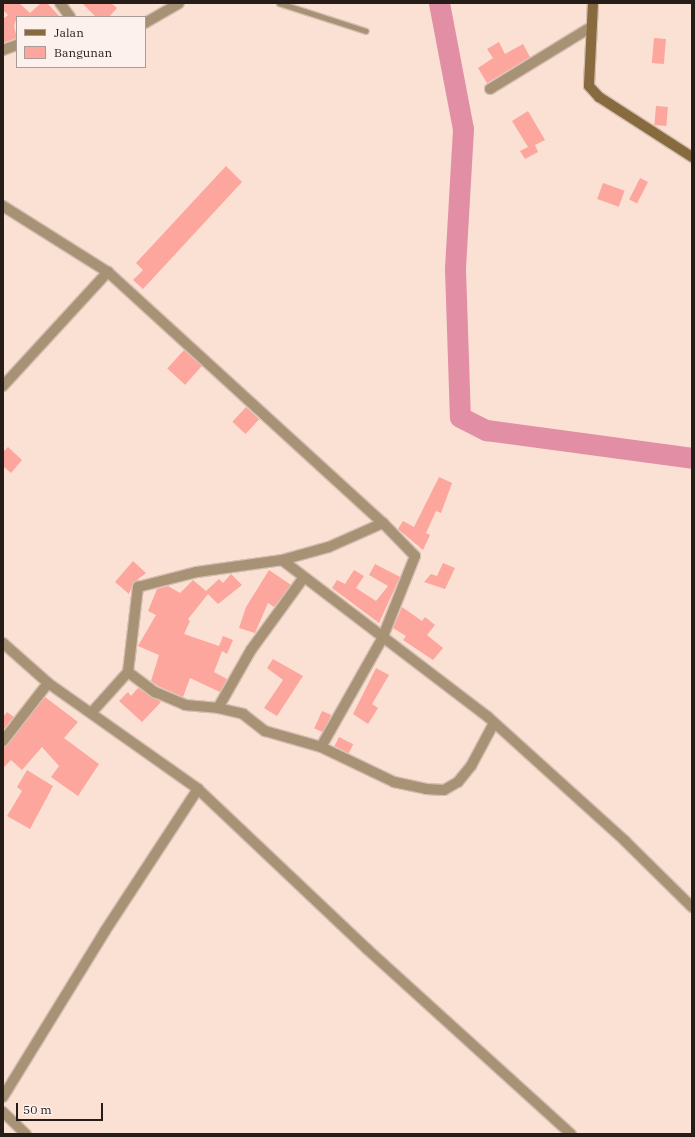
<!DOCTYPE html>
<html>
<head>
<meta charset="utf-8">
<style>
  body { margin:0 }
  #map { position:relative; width:695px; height:1137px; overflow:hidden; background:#fae1d3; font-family:"IBM Plex Serif",serif }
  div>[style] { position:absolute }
  .river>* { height:21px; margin:-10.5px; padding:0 10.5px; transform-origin:10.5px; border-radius:10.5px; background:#e28fa6 }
  .building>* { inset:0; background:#fda69d; transform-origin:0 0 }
  .roads { filter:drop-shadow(1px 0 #d4beb1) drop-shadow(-1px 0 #d4beb1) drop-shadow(0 1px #d4beb1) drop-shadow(0 -1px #d4beb1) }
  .service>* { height:5px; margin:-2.5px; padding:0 2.5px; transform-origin:2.5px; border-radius:2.5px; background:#a79276 }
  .minor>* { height:10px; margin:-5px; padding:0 5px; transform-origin:5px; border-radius:5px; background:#a79276 }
  .tertiary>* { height:10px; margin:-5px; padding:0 5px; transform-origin:5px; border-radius:5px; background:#a79276 }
  .secondary>* { height:10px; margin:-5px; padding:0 5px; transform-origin:5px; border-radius:5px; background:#886a3f }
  span { translate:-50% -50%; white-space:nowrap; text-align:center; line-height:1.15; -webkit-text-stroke:3px #fcf1ec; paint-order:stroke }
  .frame { position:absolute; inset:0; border:4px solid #271d18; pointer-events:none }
  .legend { position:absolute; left:16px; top:16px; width:130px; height:52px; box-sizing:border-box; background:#fcf1ec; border:1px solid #a79c97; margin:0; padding:5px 7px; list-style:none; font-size:12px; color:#271d18 }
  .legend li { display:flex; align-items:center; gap:8px; height:20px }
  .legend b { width:20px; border:1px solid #a79c97 }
  .scale { position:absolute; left:16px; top:1103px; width:87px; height:18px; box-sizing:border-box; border:2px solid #271d18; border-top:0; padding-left:5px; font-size:12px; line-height:14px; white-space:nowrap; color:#271d18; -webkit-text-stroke:3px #fcf1ec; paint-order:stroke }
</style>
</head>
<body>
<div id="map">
  <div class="river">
    <i style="left:439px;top:3px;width:128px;rotate:79.2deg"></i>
    <i style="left:463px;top:129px;width:140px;rotate:93.3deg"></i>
    <i style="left:455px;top:269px;width:148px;rotate:88.1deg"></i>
    <i style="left:460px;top:417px;width:29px;rotate:27deg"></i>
    <i style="left:486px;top:430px;width:208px;rotate:7.7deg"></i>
  </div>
  <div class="building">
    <i style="clip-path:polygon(3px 3px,19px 3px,30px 13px,41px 3px,47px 3px,60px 17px,17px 17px,14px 26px,17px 38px,3px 43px,3px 19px,8px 15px,3px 10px)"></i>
    <i style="clip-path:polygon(82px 3px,111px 3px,117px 8px,109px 17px,96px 17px)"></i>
    <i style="left:654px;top:38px;width:12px;height:25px;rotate:5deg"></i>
    <i style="clip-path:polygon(499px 42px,505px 54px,523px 44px,530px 57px,487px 83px,478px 68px,493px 58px,487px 49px)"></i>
    <i style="left:656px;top:106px;width:12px;height:19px;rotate:5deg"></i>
    <i style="clip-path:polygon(528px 111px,545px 140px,535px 145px,538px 152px,525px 159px,520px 151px,528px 147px,512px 121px)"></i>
    <i style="clip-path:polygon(226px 166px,242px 182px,143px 289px,133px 280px,143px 270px,136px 263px)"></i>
    <i style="left:640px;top:178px;width:9px;height:24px;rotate:27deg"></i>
    <i style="left:603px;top:183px;width:23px;height:17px;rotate:20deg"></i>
    <i style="left:184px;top:350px;width:24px;height:25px;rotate:42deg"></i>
    <i style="left:246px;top:407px;width:18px;height:20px;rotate:43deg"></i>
    <i style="clip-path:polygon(8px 447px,22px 460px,11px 473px,3px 466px,3px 452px)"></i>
    <i style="clip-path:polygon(439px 477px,452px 483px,441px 513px,436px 511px,426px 533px,430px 535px,423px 550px,398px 529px,403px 521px,414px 527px)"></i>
    <i style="clip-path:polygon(133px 561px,146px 573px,133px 583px,129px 594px,115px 582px)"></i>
    <i style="clip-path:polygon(443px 563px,455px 568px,445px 589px,424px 582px,431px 574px,437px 576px)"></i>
    <i style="clip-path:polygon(375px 564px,400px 577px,379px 623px,332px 588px,337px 580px,345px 584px,354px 570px,364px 576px,356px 588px,376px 601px,388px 586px,369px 575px)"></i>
    <i style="clip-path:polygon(269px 570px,291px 585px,274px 607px,268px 603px,255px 633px,239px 628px,246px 607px)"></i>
    <i style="clip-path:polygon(231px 574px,242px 585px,218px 604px,208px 594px,188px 619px,190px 621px,184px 634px,219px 646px,223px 636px,233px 640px,227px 654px,222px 651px,214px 672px,227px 679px,220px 692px,190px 678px,183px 697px,158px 686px,151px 681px,159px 655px,138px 646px,156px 615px,148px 611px,157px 589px,168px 586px,180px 593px,193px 580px,206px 591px,219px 579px,223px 583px)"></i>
    <i style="clip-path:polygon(402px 607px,422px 621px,425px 617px,435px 625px,427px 635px,443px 648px,433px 660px,403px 640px,406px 636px,393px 628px)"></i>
    <i style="clip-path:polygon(273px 659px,303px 676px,277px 716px,264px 708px,283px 680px,267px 668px)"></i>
    <i style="clip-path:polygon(376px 668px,389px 675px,372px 704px,378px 708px,368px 724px,353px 714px)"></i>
    <i style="clip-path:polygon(138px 688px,161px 702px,142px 722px,119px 701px,128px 692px,131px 696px)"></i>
    <i style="clip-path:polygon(45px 697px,78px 722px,64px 738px,99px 764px,78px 796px,51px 777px,59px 766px,42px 747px,22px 770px,11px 760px,3px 768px,3px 747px)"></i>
    <i style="left:322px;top:711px;width:10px;height:19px;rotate:24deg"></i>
    <i style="clip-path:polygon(7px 712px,14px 717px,3px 730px,3px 717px)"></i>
    <i style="left:339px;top:737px;width:16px;height:10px;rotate:27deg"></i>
    <i style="clip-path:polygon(27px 770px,53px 786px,30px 829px,7px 816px,22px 791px,17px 787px)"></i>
  </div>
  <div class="roads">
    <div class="service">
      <i style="left:279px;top:3px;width:91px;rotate:17.8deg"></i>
    </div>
    <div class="minor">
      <i style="left:60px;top:3px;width:17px;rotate:54deg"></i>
      <i style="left:145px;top:23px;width:39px;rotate:-30deg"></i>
      <i style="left:3px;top:50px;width:15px;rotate:-20deg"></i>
      <i style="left:490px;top:89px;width:119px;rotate:-31.5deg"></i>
      <i style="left:3px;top:206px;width:124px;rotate:32.2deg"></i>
      <i style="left:108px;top:272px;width:372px;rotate:42.4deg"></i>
      <i style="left:383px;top:523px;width:46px;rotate:45.9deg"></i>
      <i style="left:415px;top:556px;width:89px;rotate:111.7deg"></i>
      <i style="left:382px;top:639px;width:124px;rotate:119.5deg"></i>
      <i style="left:3px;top:386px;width:155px;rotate:-47.4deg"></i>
      <i style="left:282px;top:560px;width:259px;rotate:37.3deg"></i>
      <i style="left:488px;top:717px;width:185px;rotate:42.1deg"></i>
      <i style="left:625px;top:841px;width:94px;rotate:44.6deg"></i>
      <i style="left:128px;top:672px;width:34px;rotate:37deg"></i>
      <i style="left:155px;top:692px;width:33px;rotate:23deg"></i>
      <i style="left:185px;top:705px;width:33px;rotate:5deg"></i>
      <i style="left:218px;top:708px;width:26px;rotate:13deg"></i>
      <i style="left:243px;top:714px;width:28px;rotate:38deg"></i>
      <i style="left:265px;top:731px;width:58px;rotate:15.9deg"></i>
      <i style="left:321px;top:747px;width:81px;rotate:25.6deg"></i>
      <i style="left:394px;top:782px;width:33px;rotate:12deg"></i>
      <i style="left:426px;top:789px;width:18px;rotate:3deg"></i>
      <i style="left:444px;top:790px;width:16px;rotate:-30deg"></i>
      <i style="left:458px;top:782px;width:21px;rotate:-51deg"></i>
      <i style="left:471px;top:766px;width:49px;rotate:-61.9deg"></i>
      <i style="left:218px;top:708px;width:67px;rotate:-60.4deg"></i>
      <i style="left:251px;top:650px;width:90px;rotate:-54deg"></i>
      <i style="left:92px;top:712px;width:54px;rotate:-48deg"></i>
      <i style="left:128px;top:672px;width:86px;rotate:-83.3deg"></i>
      <i style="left:138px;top:587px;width:61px;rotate:-14.3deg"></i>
      <i style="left:197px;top:572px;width:86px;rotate:-8deg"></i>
      <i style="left:282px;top:560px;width:49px;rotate:-15.5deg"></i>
      <i style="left:329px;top:547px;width:59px;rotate:-24deg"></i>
      <i style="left:3px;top:741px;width:73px;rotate:-52.2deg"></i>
      <i style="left:3px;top:1097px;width:195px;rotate:-58.4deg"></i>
      <i style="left:105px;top:931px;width:170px;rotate:-56.8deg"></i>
      <i style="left:3px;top:1112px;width:32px;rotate:44deg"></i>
    </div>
    <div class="tertiary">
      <i style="left:3px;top:643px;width:60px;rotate:41.6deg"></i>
      <i style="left:48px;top:683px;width:184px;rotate:35.2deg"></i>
      <i style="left:198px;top:789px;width:233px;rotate:43.4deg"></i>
      <i style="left:367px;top:949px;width:275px;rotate:42.2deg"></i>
    </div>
    <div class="secondary">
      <i style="left:593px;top:3px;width:83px;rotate:92.8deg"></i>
      <i style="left:589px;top:86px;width:15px;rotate:48deg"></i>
      <i style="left:599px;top:97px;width:111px;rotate:32.8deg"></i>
    </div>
  </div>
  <div class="frame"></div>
  <ul class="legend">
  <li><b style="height:5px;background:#886a3f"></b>Jalan</li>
  <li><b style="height:11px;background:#fda69d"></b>Bangunan</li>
  </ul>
  <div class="scale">50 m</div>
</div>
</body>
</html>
